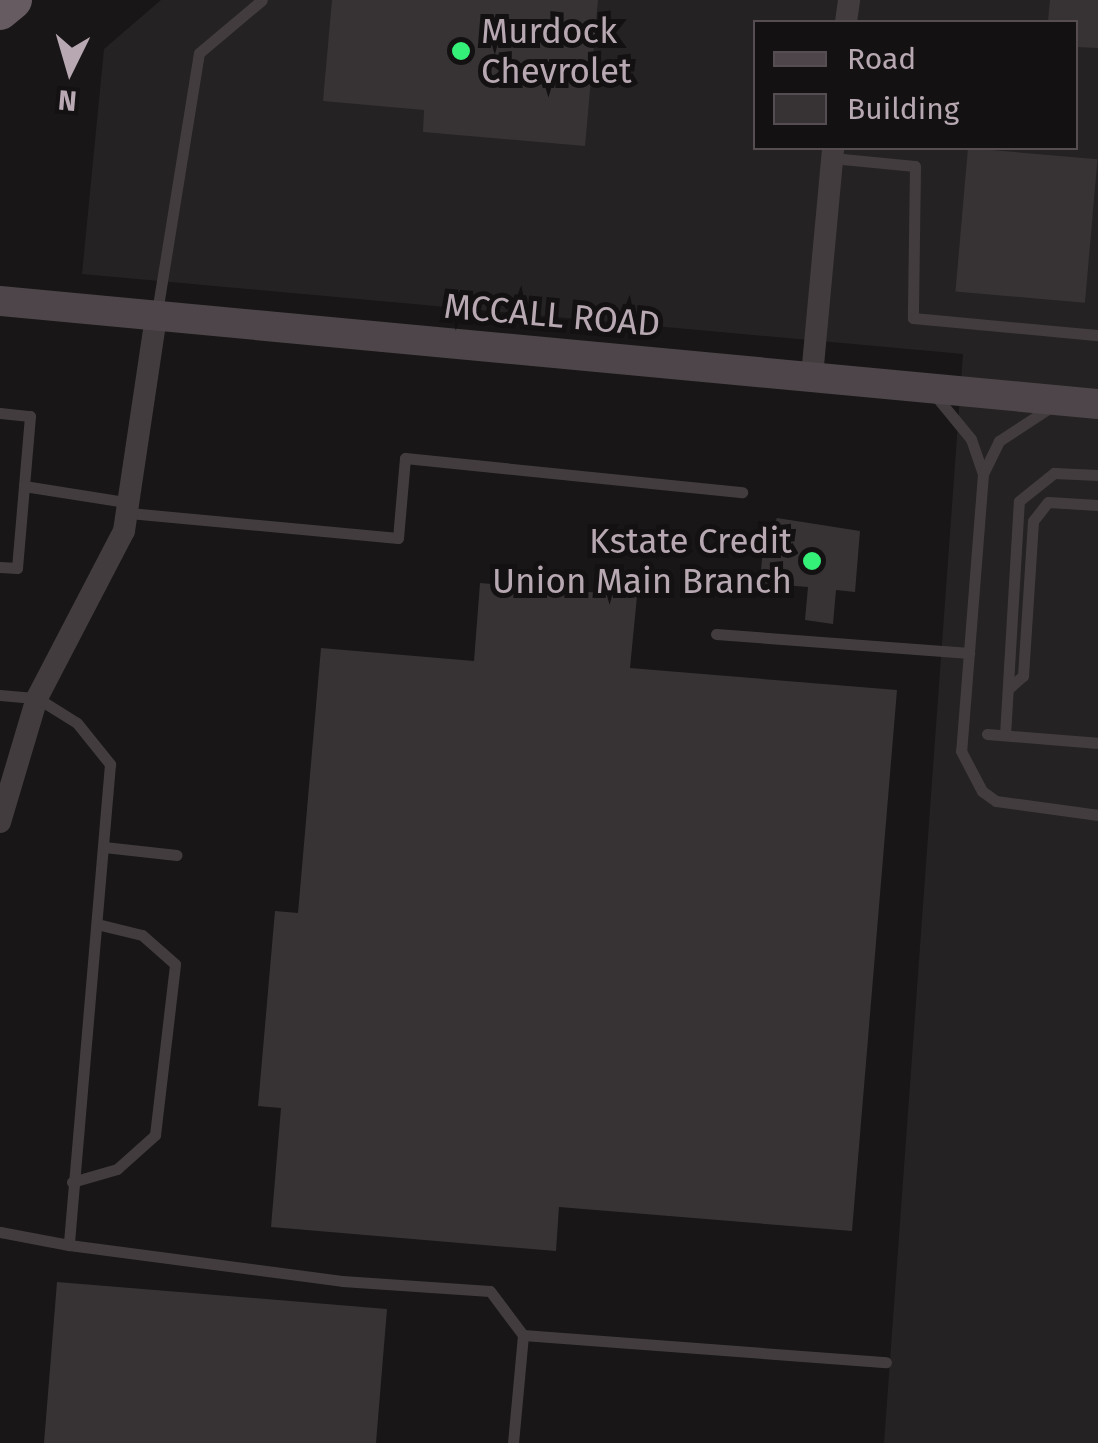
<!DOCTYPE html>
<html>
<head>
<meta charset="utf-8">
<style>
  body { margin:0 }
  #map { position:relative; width:1098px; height:1443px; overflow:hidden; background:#181617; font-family:"Fira Sans",sans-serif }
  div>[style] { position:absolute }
  .built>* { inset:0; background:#252223 }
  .building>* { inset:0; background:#373335; transform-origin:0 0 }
  .service>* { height:11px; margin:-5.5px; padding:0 5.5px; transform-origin:5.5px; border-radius:5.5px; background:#423c3f }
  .minor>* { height:22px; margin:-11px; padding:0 11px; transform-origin:11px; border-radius:11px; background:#423c3f }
  .secondary>* { height:30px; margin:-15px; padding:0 15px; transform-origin:15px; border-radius:15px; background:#4d4549 }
  .trunk>* { height:38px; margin:-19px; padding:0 19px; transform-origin:19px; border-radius:19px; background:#655b60 }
  .dots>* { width:28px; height:28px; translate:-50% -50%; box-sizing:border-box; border:5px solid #131112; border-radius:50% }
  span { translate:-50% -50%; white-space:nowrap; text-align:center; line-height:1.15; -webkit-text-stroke:10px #131112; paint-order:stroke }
  .poi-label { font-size:35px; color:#b8a8b2 }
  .left { translate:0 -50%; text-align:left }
  .right { translate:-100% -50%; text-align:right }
  .street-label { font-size:35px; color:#b8a8b2 }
  .legend { position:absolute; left:753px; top:20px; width:325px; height:130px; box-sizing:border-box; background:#131112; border:2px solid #554d52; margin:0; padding:12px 18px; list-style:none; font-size:30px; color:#b8a8b2 }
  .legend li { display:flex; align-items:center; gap:20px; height:50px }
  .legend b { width:50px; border:2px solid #554d52 }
  .north { position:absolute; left:20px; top:20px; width:100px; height:100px; -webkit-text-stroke:8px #131112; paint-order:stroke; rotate:185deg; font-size:28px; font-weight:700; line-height:40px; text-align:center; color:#b8a8b2 }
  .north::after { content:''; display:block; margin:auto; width:35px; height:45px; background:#b8a8b2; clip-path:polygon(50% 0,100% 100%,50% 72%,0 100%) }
</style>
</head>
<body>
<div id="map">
  <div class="built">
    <i style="clip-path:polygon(evenodd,161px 0,1098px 0,1098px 1443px,884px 1443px,963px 354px,82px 274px,104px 49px,161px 0,756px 22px,1076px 22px,1076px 148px,756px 148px,756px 22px)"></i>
  </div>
  <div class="building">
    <i style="clip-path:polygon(332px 0,598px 0,585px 146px,423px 132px,424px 110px,323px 101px)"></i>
    <i style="clip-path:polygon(1050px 0,1098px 0,1098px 48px,1076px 47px,1076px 22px,1048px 22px)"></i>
    <i style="left:968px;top:148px;width:130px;height:144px;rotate:5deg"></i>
    <i style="clip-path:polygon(777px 518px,860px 531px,855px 592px,836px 590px,833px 624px,805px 620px,808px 587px,760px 583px,763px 546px)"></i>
    <i style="clip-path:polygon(480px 583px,637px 596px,630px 668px,897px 690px,852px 1231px,559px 1207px,556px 1251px,271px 1227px,281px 1108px,258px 1106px,275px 911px,298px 913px,321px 648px,474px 661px)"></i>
    <i style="clip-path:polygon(57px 1282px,387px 1309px,376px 1443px,44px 1443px)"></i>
  </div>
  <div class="service">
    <i style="left:832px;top:158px;width:83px;rotate:5.5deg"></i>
    <i style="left:915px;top:166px;width:152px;rotate:90.8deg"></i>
    <i style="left:913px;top:318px;width:186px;rotate:5.3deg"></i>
    <i style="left:157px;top:312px;width:262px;rotate:-80.8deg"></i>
    <i style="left:199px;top:53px;width:82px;rotate:-40.1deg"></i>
    <i style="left:934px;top:394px;width:58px;rotate:50.6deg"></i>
    <i style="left:971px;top:439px;width:37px;rotate:71deg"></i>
    <i style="left:1054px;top:405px;width:66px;rotate:146.8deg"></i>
    <i style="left:999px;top:441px;width:37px;rotate:116deg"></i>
    <i style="left:983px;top:474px;width:278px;rotate:94.5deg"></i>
    <i style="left:961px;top:751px;width:45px;rotate:62.3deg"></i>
    <i style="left:982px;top:791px;width:17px;rotate:36deg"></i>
    <i style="left:996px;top:801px;width:103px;rotate:7.8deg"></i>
    <i style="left:0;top:413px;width:30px;rotate:6deg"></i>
    <i style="left:30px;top:416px;width:70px;rotate:94.9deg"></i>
    <i style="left:129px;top:513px;width:270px;rotate:5.3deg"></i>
    <i style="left:398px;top:538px;width:80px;rotate:-85deg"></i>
    <i style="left:405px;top:458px;width:339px;rotate:5.8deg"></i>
    <i style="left:0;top:567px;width:17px;rotate:3deg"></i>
    <i style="left:17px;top:568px;width:82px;rotate:-85.1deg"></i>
    <i style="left:24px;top:486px;width:108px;rotate:9deg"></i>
    <i style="left:716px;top:634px;width:254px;rotate:4.3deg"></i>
    <i style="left:1009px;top:688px;width:18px;rotate:-41deg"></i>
    <i style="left:1023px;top:676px;width:155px;rotate:-86.3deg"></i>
    <i style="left:1033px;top:521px;width:24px;rotate:-52deg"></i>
    <i style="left:1048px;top:502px;width:50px;rotate:3.4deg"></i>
    <i style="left:0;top:695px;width:37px;rotate:5deg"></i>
    <i style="left:37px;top:698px;width:47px;rotate:32deg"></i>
    <i style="left:77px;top:723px;width:53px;rotate:51.2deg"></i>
    <i style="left:110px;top:764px;width:483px;rotate:94.9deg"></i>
    <i style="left:69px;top:1245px;width:275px;rotate:7.5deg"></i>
    <i style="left:342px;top:1281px;width:148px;rotate:3.9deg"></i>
    <i style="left:490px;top:1291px;width:55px;rotate:53.1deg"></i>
    <i style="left:523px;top:1335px;width:364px;rotate:4.3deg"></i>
    <i style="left:987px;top:734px;width:111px;rotate:4.6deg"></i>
    <i style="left:1005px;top:735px;width:234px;rotate:-86.6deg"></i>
    <i style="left:1019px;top:501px;width:45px;rotate:-38.7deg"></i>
    <i style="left:1054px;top:473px;width:44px;rotate:2.6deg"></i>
    <i style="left:104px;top:847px;width:73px;rotate:6.3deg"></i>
    <i style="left:72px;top:1182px;width:47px;rotate:-16.1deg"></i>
    <i style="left:117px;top:1169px;width:51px;rotate:-41.8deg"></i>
    <i style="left:155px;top:1135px;width:172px;rotate:-83.3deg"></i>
    <i style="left:175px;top:964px;width:44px;rotate:-138.7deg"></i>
    <i style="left:142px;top:935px;width:46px;rotate:-166.3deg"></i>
    <i style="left:0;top:1232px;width:70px;rotate:10.7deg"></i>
    <i style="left:513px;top:1443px;width:108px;rotate:-84.7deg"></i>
  </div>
  <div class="minor">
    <i style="left:846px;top:22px;width:22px;rotate:-82deg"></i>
    <i style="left:812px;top:376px;width:229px;rotate:-84.7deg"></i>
    <i style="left:0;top:822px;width:129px;rotate:-73.4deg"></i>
    <i style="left:37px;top:698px;width:188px;rotate:-62.5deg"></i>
    <i style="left:124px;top:531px;width:215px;rotate:-81.5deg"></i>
  </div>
  <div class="secondary">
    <i style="left:0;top:301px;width:1103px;rotate:5.36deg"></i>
  </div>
  <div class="trunk">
    <i style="left:0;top:11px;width:17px;rotate:-40deg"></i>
  </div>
  <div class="dots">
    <i style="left:461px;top:51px;background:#35f078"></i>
    <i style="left:812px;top:561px;background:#35f078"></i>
  </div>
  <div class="poi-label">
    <span class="left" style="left:481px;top:51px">Murdock<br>Chevrolet</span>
    <span class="right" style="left:792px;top:561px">Kstate Credit<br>Union Main Branch</span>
  </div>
  <div class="street-label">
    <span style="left:552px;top:315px;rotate:5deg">MCCALL ROAD</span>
  </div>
  <ul class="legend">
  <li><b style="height:12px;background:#4d4549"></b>Road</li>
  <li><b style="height:28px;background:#373335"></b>Building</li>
  </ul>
  <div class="north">N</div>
</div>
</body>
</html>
